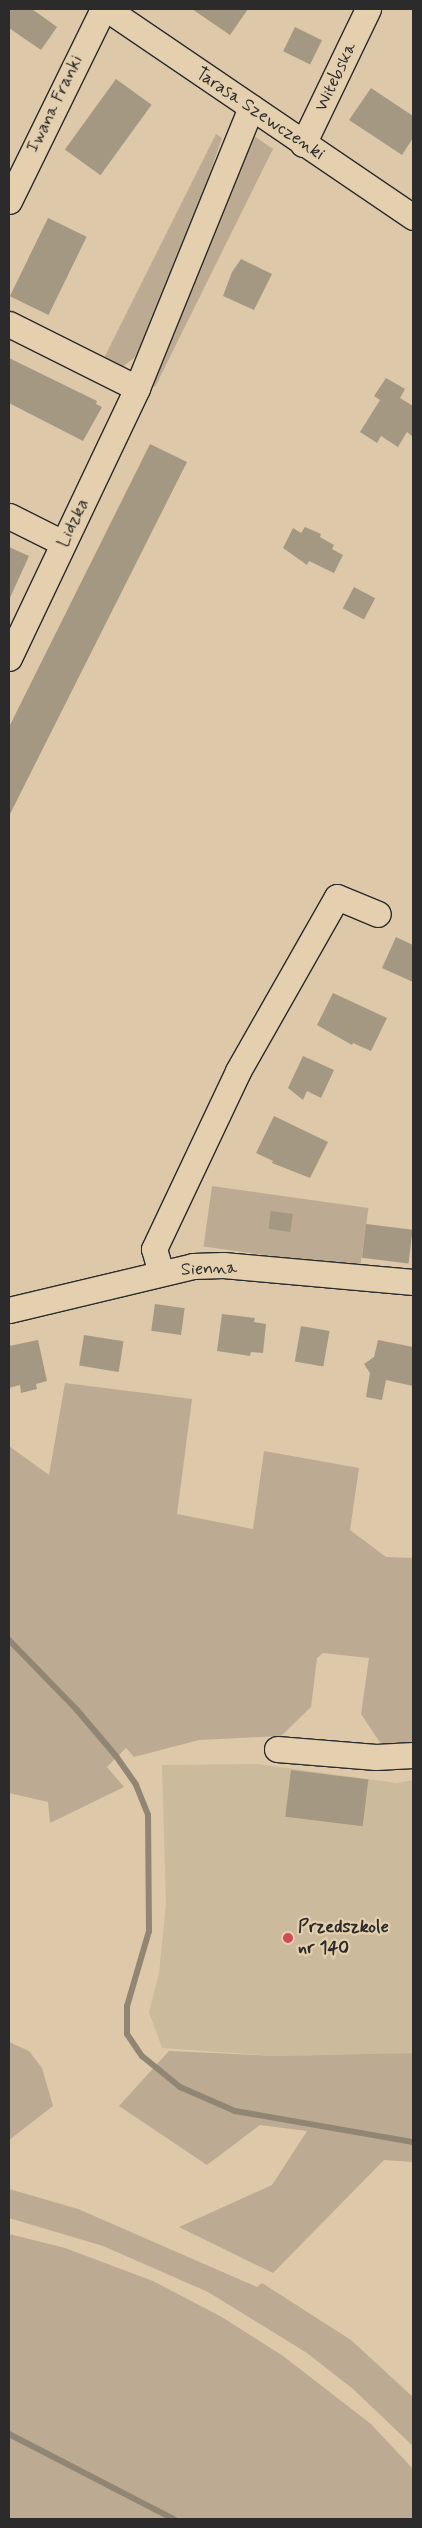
<!DOCTYPE html>
<html>
<head>
<meta charset="utf-8">
<style>
  body { margin:0 }
  #map { position:relative; width:422px; height:2528px; overflow:hidden; background:#ddc8a9; font-family:Mynerve,sans-serif }
  div>[style] { position:absolute }
  .built>* { inset:0; background:#ccba9d }
  .green>* { inset:0; background:#bcab92; transform-origin:0 0 }
  .stream>* { height:6px; margin:-3px; padding:0 3px; transform-origin:3px; border-radius:3px; background:#918674 }
  .building>* { inset:0; background:#a59882; transform-origin:0 0 }
  .roads { filter:drop-shadow(1px 0 #2b2b2b) drop-shadow(-1px 0 #2b2b2b) drop-shadow(0 1px #2b2b2b) drop-shadow(0 -1px #2b2b2b) }
  .minor>* { height:25px; margin:-12.5px; padding:0 12.5px; transform-origin:12.5px; border-radius:12.5px; background:#e4cfae }
  .dots>* { width:14px; height:14px; translate:-50% -50%; box-sizing:border-box; border:2px solid #e4cfae; border-radius:50% }
  span { translate:-50% -50%; white-space:nowrap; text-align:center; line-height:1.15; -webkit-text-stroke:4.5px #e4cfae; paint-order:stroke }
  .street-label { font-size:18px; color:#2b2b2b }
  .poi-label { font-size:18px; color:#2b2b2b; font-weight:700 }
  .left { translate:0 -50%; text-align:left }
  .frame { position:absolute; inset:0; border:10px solid #2b2b2b; pointer-events:none }
</style>
</head>
<body>
<div id="map">
  <div class="built">
    <i style="clip-path:polygon(257px 1764px,397px 1783px,413px 1780px,413px 2053px,277px 2056px,162px 2048px,149px 2012px,159px 1973px,166px 1904px,162px 1765px)"></i>
  </div>
  <div class="green">
    <i style="clip-path:polygon(216px 134px,222px 138px,199px 205px,205px 211px,135px 357px,120px 369px,103px 360px)"></i>
    <i style="clip-path:polygon(251px 134px,273px 149px,155px 387px,150px 384px)"></i>
    <i style="left:212px;top:1186px;width:158px;height:61px;rotate:8deg"></i>
    <i style="clip-path:polygon(65px 1383px,192px 1399px,177px 1514px,253px 1529px,264px 1451px,359px 1468px,350px 1530px,386px 1557px,413px 1558px,413px 1748px,389px 1749px,379px 1741px,361px 1714px,369px 1658px,323px 1653px,317px 1658px,311px 1707px,281px 1736px,199px 1740px,134px 1757px,126px 1748px,107px 1767px,124px 1787px,50px 1823px,48px 1802px,9px 1793px,9px 1446px,49px 1475px)"></i>
    <i style="clip-path:polygon(9px 2042px,29px 2051px,42px 2068px,53px 2106px,9px 2140px)"></i>
    <i style="clip-path:polygon(169px 2051px,277px 2056px,413px 2053px,413px 2162px,384px 2160px,273px 2273px,179px 2227px,272px 2185px,307px 2131px,260px 2125px,207px 2165px,119px 2106px)"></i>
    <i style="clip-path:polygon(9px 2189px,78px 2209px,257px 2287px,262px 2283px,351px 2340px,413px 2397px,413px 2446px,353px 2389px,307px 2353px,208px 2292px,103px 2246px,9px 2218px)"></i>
    <i style="clip-path:polygon(9px 2234px,65px 2248px,153px 2281px,220px 2316px,283px 2356px,371px 2424px,413px 2469px,413px 2519px,9px 2519px)"></i>
  </div>
  <div class="stream">
    <i style="left:9px;top:1640px;width:98px;rotate:45.8deg"></i>
    <i style="left:77px;top:1710px;width:60px;rotate:49.7deg"></i>
    <i style="left:116px;top:1756px;width:35px;rotate:55deg"></i>
    <i style="left:136px;top:1785px;width:32px;rotate:68deg"></i>
    <i style="left:148px;top:1815px;width:116px;rotate:89.5deg"></i>
    <i style="left:149px;top:1931px;width:78px;rotate:106.3deg"></i>
    <i style="left:127px;top:2006px;width:28px;rotate:90deg"></i>
    <i style="left:127px;top:2034px;width:27px;rotate:56deg"></i>
    <i style="left:142px;top:2056px;width:49px;rotate:39.2deg"></i>
    <i style="left:180px;top:2087px;width:60px;rotate:23.6deg"></i>
    <i style="left:235px;top:2111px;width:181px;rotate:9.9deg"></i>
    <i style="left:9px;top:2434px;width:186px;rotate:27.3deg"></i>
  </div>
  <div class="building">
    <i style="clip-path:polygon(9px 9px,32px 9px,57px 27px,41px 50px,9px 28px)"></i>
    <i style="clip-path:polygon(192px 9px,248px 9px,230px 35px)"></i>
    <i style="left:295px;top:27px;width:30px;height:27px;rotate:26deg"></i>
    <i style="left:116px;top:79px;width:44px;height:87px;rotate:36deg"></i>
    <i style="clip-path:polygon(371px 88px,413px 116px,413px 138px,402px 155px,349px 120px)"></i>
    <i style="left:48px;top:218px;width:43px;height:87px;rotate:26deg"></i>
    <i style="clip-path:polygon(241px 259px,272px 274px,254px 310px,223px 296px,232px 272px)"></i>
    <i style="clip-path:polygon(9px 358px,97px 401px,96px 404px,102px 407px,83px 441px,9px 403px)"></i>
    <i style="clip-path:polygon(386px 378px,405px 389px,400px 398px,413px 406px,413px 437px,407px 432px,398px 447px,381px 436px,377px 443px,360px 432px,380px 400px,374px 396px)"></i>
    <i style="clip-path:polygon(150px 444px,187px 462px,9px 816px,9px 727px)"></i>
    <i style="clip-path:polygon(305px 527px,321px 534px,320px 537px,334px 545px,332px 549px,343px 555px,334px 573px,309px 561px,307px 565px,283px 548px,293px 528px,301px 533px)"></i>
    <i style="clip-path:polygon(9px 547px,29px 556px,9px 600px)"></i>
    <i style="left:354px;top:587px;width:24px;height:24px;rotate:28deg"></i>
    <i style="clip-path:polygon(396px 937px,413px 945px,413px 982px,382px 968px)"></i>
    <i style="clip-path:polygon(333px 993px,387px 1018px,371px 1051px,353px 1043px,352px 1045px,317px 1025px)"></i>
    <i style="clip-path:polygon(303px 1056px,334px 1070px,321px 1098px,307px 1091px,303px 1100px,288px 1088px)"></i>
    <i style="clip-path:polygon(274px 1116px,328px 1142px,310px 1178px,272px 1163px,273px 1161px,256px 1153px)"></i>
    <i style="left:271px;top:1211px;width:22px;height:18px;rotate:8deg"></i>
    <i style="left:366px;top:1224px;width:47px;height:34px;rotate:7deg"></i>
    <i style="left:155px;top:1304px;width:30px;height:27px;rotate:8deg"></i>
    <i style="clip-path:polygon(222px 1314px,255px 1318px,254px 1322px,266px 1324px,263px 1353px,251px 1352px,250px 1356px,217px 1351px)"></i>
    <i style="left:301px;top:1326px;width:29px;height:36px;rotate:10deg"></i>
    <i style="left:84px;top:1335px;width:40px;height:31px;rotate:9deg"></i>
    <i style="clip-path:polygon(38px 1340px,47px 1381px,36px 1384px,37px 1389px,21px 1393px,20px 1385px,9px 1388px,9px 1346px)"></i>
    <i style="clip-path:polygon(378px 1340px,413px 1347px,413px 1386px,386px 1380px,382px 1400px,366px 1397px,370px 1373px,364px 1364px,374px 1357px)"></i>
    <i style="left:291px;top:1770px;width:78px;height:47px;rotate:7deg"></i>
  </div>
  <div class="roads">
    <div class="minor">
      <i style="left:107px;top:9px;width:370px;rotate:34.2deg"></i>
      <i style="left:303px;top:144px;width:150px;rotate:-64.3deg"></i>
      <i style="left:9px;top:201px;width:214px;rotate:-63.9deg"></i>
      <i style="left:9px;top:324px;width:143px;rotate:26.6deg"></i>
      <i style="left:9px;top:516px;width:60px;rotate:26.6deg"></i>
      <i style="left:9px;top:658px;width:299px;rotate:-64.6deg"></i>
      <i style="left:137px;top:388px;width:303px;rotate:-67.9deg"></i>
      <i style="left:161px;top:1273px;width:25px;rotate:-106deg"></i>
      <i style="left:154px;top:1249px;width:197px;rotate:-64.7deg"></i>
      <i style="left:238px;top:1071px;width:200px;rotate:-60.4deg"></i>
      <i style="left:337px;top:897px;width:44px;rotate:22.5deg"></i>
      <i style="left:9px;top:1310px;width:189px;rotate:-13.4deg"></i>
      <i style="left:193px;top:1266px;width:30px;rotate:-2deg"></i>
      <i style="left:223px;top:1265px;width:191px;rotate:5.1deg"></i>
      <i style="left:277px;top:1749px;width:99px;rotate:4.6deg"></i>
      <i style="left:376px;top:1757px;width:37px;rotate:-3deg"></i>
    </div>
  </div>
  <div class="dots">
    <i style="left:288px;top:1938px;background:#d1495b"></i>
  </div>
  <div class="street-label">
    <span style="left:336px;top:77px;rotate:-65deg">Witebska</span>
    <span style="left:55px;top:104px;rotate:-64deg">Iwana Franki</span>
    <span style="left:260px;top:114px;rotate:34deg">Tarasa Szewczenki</span>
    <span style="left:73px;top:523px;rotate:-64deg">Lidzka</span>
    <span style="left:209px;top:1269px;rotate:-2deg">Sienna</span>
  </div>
  <div class="poi-label">
    <span class="left" style="left:298px;top:1938px">Przedszkole<br>nr 140</span>
  </div>
  <div class="frame"></div>
</div>
</body>
</html>
